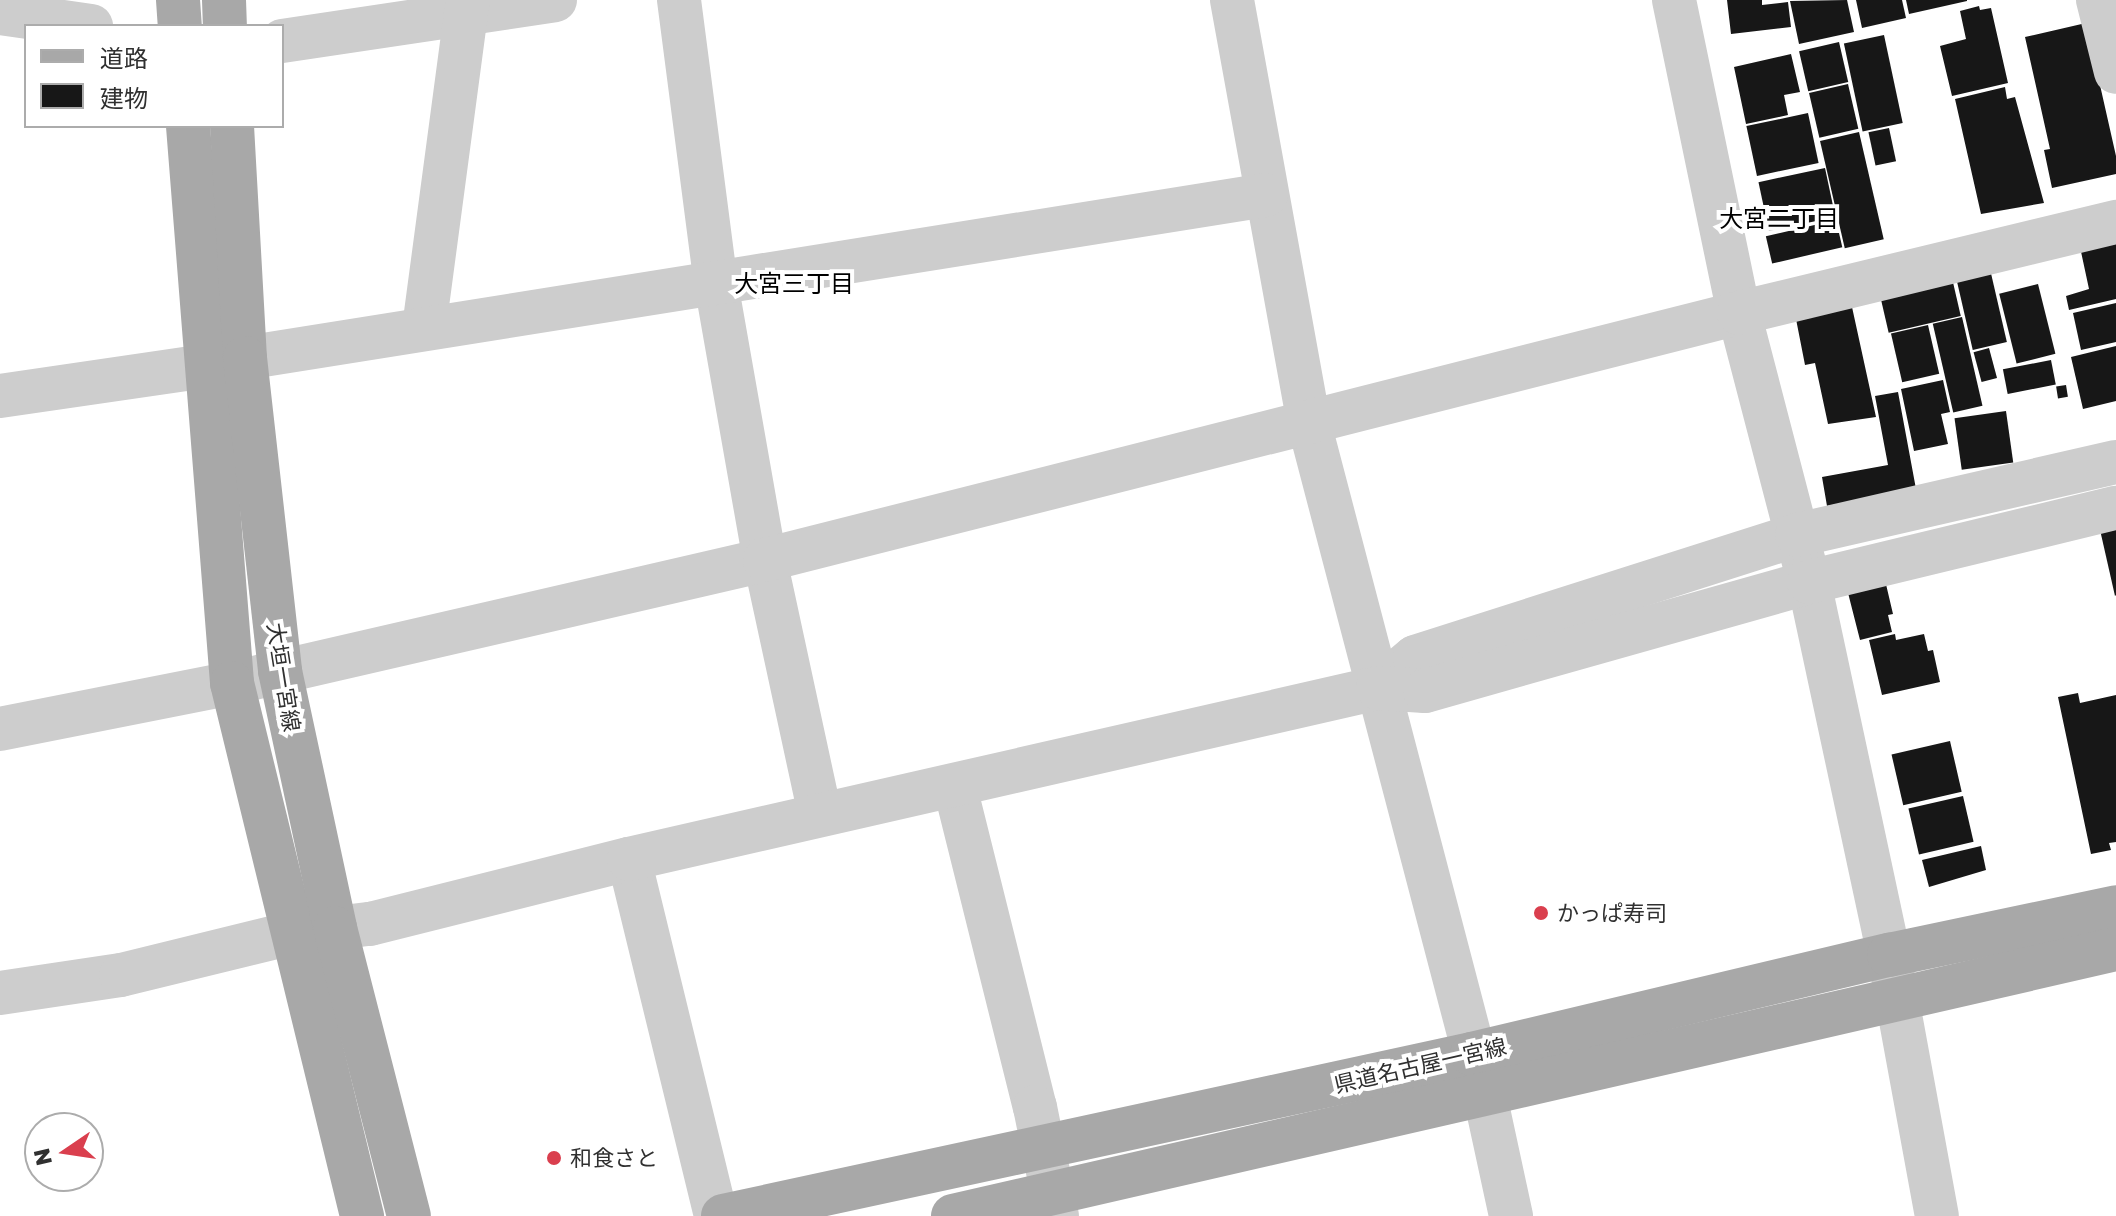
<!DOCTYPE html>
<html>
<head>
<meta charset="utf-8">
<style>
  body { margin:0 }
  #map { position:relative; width:2116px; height:1216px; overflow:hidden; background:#fff; font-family:"Golos Text","Noto Sans JP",sans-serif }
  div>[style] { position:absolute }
  .building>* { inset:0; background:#171717; transform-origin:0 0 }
  .minor>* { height:44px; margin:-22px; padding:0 22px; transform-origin:22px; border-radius:22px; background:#cdcdcd }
  .major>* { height:44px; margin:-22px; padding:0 22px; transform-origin:22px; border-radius:22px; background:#a8a8a8 }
  .dots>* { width:22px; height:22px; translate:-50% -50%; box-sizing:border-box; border:4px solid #fff; border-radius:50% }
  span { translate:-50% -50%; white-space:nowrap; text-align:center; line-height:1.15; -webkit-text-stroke:8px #fff; paint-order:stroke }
  .street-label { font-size:22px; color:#303030 }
  .poi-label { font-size:22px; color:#303030 }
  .left { translate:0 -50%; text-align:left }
  .neighbourhood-label { font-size:24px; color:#000 }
  .legend { position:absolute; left:24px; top:24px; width:260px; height:104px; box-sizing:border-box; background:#fff; border:2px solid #acacac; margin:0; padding:10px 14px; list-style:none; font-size:24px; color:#303030 }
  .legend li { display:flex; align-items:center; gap:16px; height:40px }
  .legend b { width:40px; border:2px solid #acacac }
  .north { position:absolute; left:24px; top:1112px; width:80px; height:80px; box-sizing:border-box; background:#fff; border:2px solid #acacac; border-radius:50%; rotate:257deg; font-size:22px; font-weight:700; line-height:32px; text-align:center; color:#303030 }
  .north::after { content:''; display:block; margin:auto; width:28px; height:36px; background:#da3f4e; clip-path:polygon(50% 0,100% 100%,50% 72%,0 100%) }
</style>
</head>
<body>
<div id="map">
  <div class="building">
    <i style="clip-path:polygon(1727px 0,1762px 0,1762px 5px,1788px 2px,1791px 27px,1731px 34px)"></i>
    <i style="clip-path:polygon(1847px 0,1854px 32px,1799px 44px,1790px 1px)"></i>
    <i style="clip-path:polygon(1856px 0,1902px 0,1906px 18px,1862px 28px)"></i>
    <i style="clip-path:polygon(1906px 0,1967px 0,1967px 1px,1909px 14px)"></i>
    <i style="clip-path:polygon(1979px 6px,1980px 10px,1991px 8px,2008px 83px,1952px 96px,1940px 46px,1966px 39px,1960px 11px)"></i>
    <i style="clip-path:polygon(2086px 23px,2116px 156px,2116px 174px,2052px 188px,2044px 150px,2050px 149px,2025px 37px)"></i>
    <i style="left:1884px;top:35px;width:90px;height:41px;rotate:78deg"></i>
    <i style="left:1839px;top:42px;width:41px;height:41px;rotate:77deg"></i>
    <i style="clip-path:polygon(1791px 54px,1800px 92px,1784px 95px,1788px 115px,1746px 124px,1734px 67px)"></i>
    <i style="left:1848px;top:84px;width:46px;height:40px;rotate:77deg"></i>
    <i style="clip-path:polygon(2005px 87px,2007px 99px,2015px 97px,2044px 203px,1981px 214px,1955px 99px)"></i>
    <i style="left:1808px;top:113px;width:51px;height:63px;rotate:78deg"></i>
    <i style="left:1889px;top:128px;width:34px;height:21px;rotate:78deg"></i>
    <i style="left:1859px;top:132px;width:110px;height:40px;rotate:77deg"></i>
    <i style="left:1825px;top:168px;width:50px;height:68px;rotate:78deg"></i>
    <i style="left:1836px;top:220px;width:28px;height:72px;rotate:77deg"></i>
    <i style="clip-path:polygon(2116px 237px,2116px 299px,2069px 310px,2066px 296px,2089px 289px,2080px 247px)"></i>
    <i style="left:1990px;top:269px;width:75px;height:35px;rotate:77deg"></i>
    <i style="left:1952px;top:278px;width:39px;height:74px;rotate:77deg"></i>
    <i style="left:2038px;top:284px;width:72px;height:40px;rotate:76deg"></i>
    <i style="clip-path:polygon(2116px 303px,2116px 342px,2081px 350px,2073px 313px)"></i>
    <i style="clip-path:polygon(1852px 307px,1876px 417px,1828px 424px,1815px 363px,1805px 365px,1796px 319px)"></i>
    <i style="left:1962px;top:317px;width:91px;height:30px;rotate:77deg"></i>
    <i style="left:1928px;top:325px;width:50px;height:38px;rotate:77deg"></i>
    <i style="clip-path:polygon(2116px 346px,2116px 401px,2083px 409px,2071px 357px)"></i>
    <i style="left:1989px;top:348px;width:31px;height:16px;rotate:75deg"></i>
    <i style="left:2051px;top:360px;width:25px;height:49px;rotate:79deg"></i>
    <i style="clip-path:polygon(1943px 380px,1950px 412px,1941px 414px,1948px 444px,1914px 451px,1901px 389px)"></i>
    <i style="left:2066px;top:385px;width:12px;height:10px;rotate:81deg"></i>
    <i style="clip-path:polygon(1898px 392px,1916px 489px,1827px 506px,1822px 477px,1888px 465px,1875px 396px)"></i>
    <i style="left:2006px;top:411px;width:52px;height:52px;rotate:82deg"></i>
    <i style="clip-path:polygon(2116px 517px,2116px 595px,2115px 596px,2098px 521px)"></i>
    <i style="clip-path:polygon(1885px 580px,1893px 614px,1888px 615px,1892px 632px,1860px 640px,1847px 589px)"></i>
    <i style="clip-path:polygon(1895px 634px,1896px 640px,1924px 634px,1928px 651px,1933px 650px,1940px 682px,1882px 695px,1869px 640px)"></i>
    <i style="clip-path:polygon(2078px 693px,2080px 703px,2116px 695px,2116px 842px,2109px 843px,2111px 850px,2091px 854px,2058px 697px)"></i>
    <i style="left:1950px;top:741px;width:52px;height:60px;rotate:77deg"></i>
    <i style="left:1963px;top:796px;width:47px;height:56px;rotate:77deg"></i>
    <i style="clip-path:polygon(1981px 846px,1986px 870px,1929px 887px,1922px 860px)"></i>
  </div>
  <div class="minor">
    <i style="left:679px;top:0;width:285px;rotate:82.6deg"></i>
    <i style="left:716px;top:283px;width:281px;rotate:80deg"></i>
    <i style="left:765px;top:560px;width:260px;rotate:77.8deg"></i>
    <i style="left:1232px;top:0;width:430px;rotate:79.7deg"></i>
    <i style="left:1309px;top:423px;width:691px;rotate:75.32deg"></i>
    <i style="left:1484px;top:1091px;width:128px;rotate:77.8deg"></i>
    <i style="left:1674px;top:0;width:320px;rotate:78.3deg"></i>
    <i style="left:1739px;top:313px;width:278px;rotate:75.4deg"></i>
    <i style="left:1809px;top:582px;width:381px;rotate:77.9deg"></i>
    <i style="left:1889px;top:955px;width:265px;rotate:79.6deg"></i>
    <i style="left:2098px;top:0;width:74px;rotate:76deg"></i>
    <i style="left:0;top:13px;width:92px;rotate:8.1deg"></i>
    <i style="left:282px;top:41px;width:276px;rotate:-8.5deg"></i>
    <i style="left:424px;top:328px;width:331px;rotate:-82.4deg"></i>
    <i style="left:245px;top:358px;width:1034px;rotate:-9.07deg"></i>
    <i style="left:0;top:396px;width:207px;rotate:-8.3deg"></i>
    <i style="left:1378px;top:688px;width:48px;rotate:-40deg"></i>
    <i style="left:1415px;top:657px;width:401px;rotate:-17.7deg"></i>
    <i style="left:1797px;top:535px;width:327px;rotate:-12.9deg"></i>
    <i style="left:0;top:729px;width:237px;rotate:-11.2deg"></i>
    <i style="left:232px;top:683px;width:547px;rotate:-12.99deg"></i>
    <i style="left:765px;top:560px;width:1005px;rotate:-14.23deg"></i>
    <i style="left:1739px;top:313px;width:388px;rotate:-13.6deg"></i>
    <i style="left:955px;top:787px;width:330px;rotate:76deg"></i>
    <i style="left:1035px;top:1107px;width:111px;rotate:78.6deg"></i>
    <i style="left:629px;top:859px;width:367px;rotate:76.3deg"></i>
    <i style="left:335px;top:928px;width:35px;rotate:-7deg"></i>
    <i style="left:370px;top:924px;width:267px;rotate:-14.1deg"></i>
    <i style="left:629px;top:859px;width:768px;rotate:-12.86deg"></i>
    <i style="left:1378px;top:688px;width:47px;rotate:3.7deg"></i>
    <i style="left:1425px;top:691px;width:399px;rotate:-15.8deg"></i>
    <i style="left:1809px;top:582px;width:316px;rotate:-13.6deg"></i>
    <i style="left:0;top:993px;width:122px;rotate:-8.5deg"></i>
    <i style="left:121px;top:975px;width:176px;rotate:-13.8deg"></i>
  </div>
  <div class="major">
    <i style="left:178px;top:0;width:26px;rotate:86deg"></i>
    <i style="left:224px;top:0;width:26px;rotate:88deg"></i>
    <i style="left:188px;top:126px;width:559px;rotate:85.48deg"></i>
    <i style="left:232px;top:683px;width:549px;rotate:76.29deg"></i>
    <i style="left:232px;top:126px;width:232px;rotate:86.8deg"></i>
    <i style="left:245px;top:358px;width:315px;rotate:83.6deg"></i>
    <i style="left:280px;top:671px;width:263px;rotate:77.9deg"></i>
    <i style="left:335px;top:928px;width:297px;rotate:75.6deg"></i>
    <i style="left:723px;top:1216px;width:766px;rotate:-12.2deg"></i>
    <i style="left:1472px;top:1054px;width:429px;rotate:-13.4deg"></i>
    <i style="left:1889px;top:955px;width:232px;rotate:-11.9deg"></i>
    <i style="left:953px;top:1216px;width:1193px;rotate:-12.93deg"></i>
  </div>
  <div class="dots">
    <i style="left:1541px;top:913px;background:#da3f4e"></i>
    <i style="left:554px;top:1158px;background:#da3f4e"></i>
  </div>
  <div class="street-label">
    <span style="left:284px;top:677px;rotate:81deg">大垣一宮線</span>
    <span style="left:1420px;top:1065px;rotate:-13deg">県道名古屋一宮線</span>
  </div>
  <div class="poi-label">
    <span class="left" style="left:1557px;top:913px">かっぱ寿司</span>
    <span class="left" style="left:570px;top:1158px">和食さと</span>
  </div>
  <div class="neighbourhood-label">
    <span style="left:1779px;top:218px">大宮二丁目</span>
    <span style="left:794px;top:283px">大宮三丁目</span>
  </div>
  <ul class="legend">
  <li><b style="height:10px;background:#a8a8a8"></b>道路</li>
  <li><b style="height:22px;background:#171717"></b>建物</li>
  </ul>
  <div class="north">N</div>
</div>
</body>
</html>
